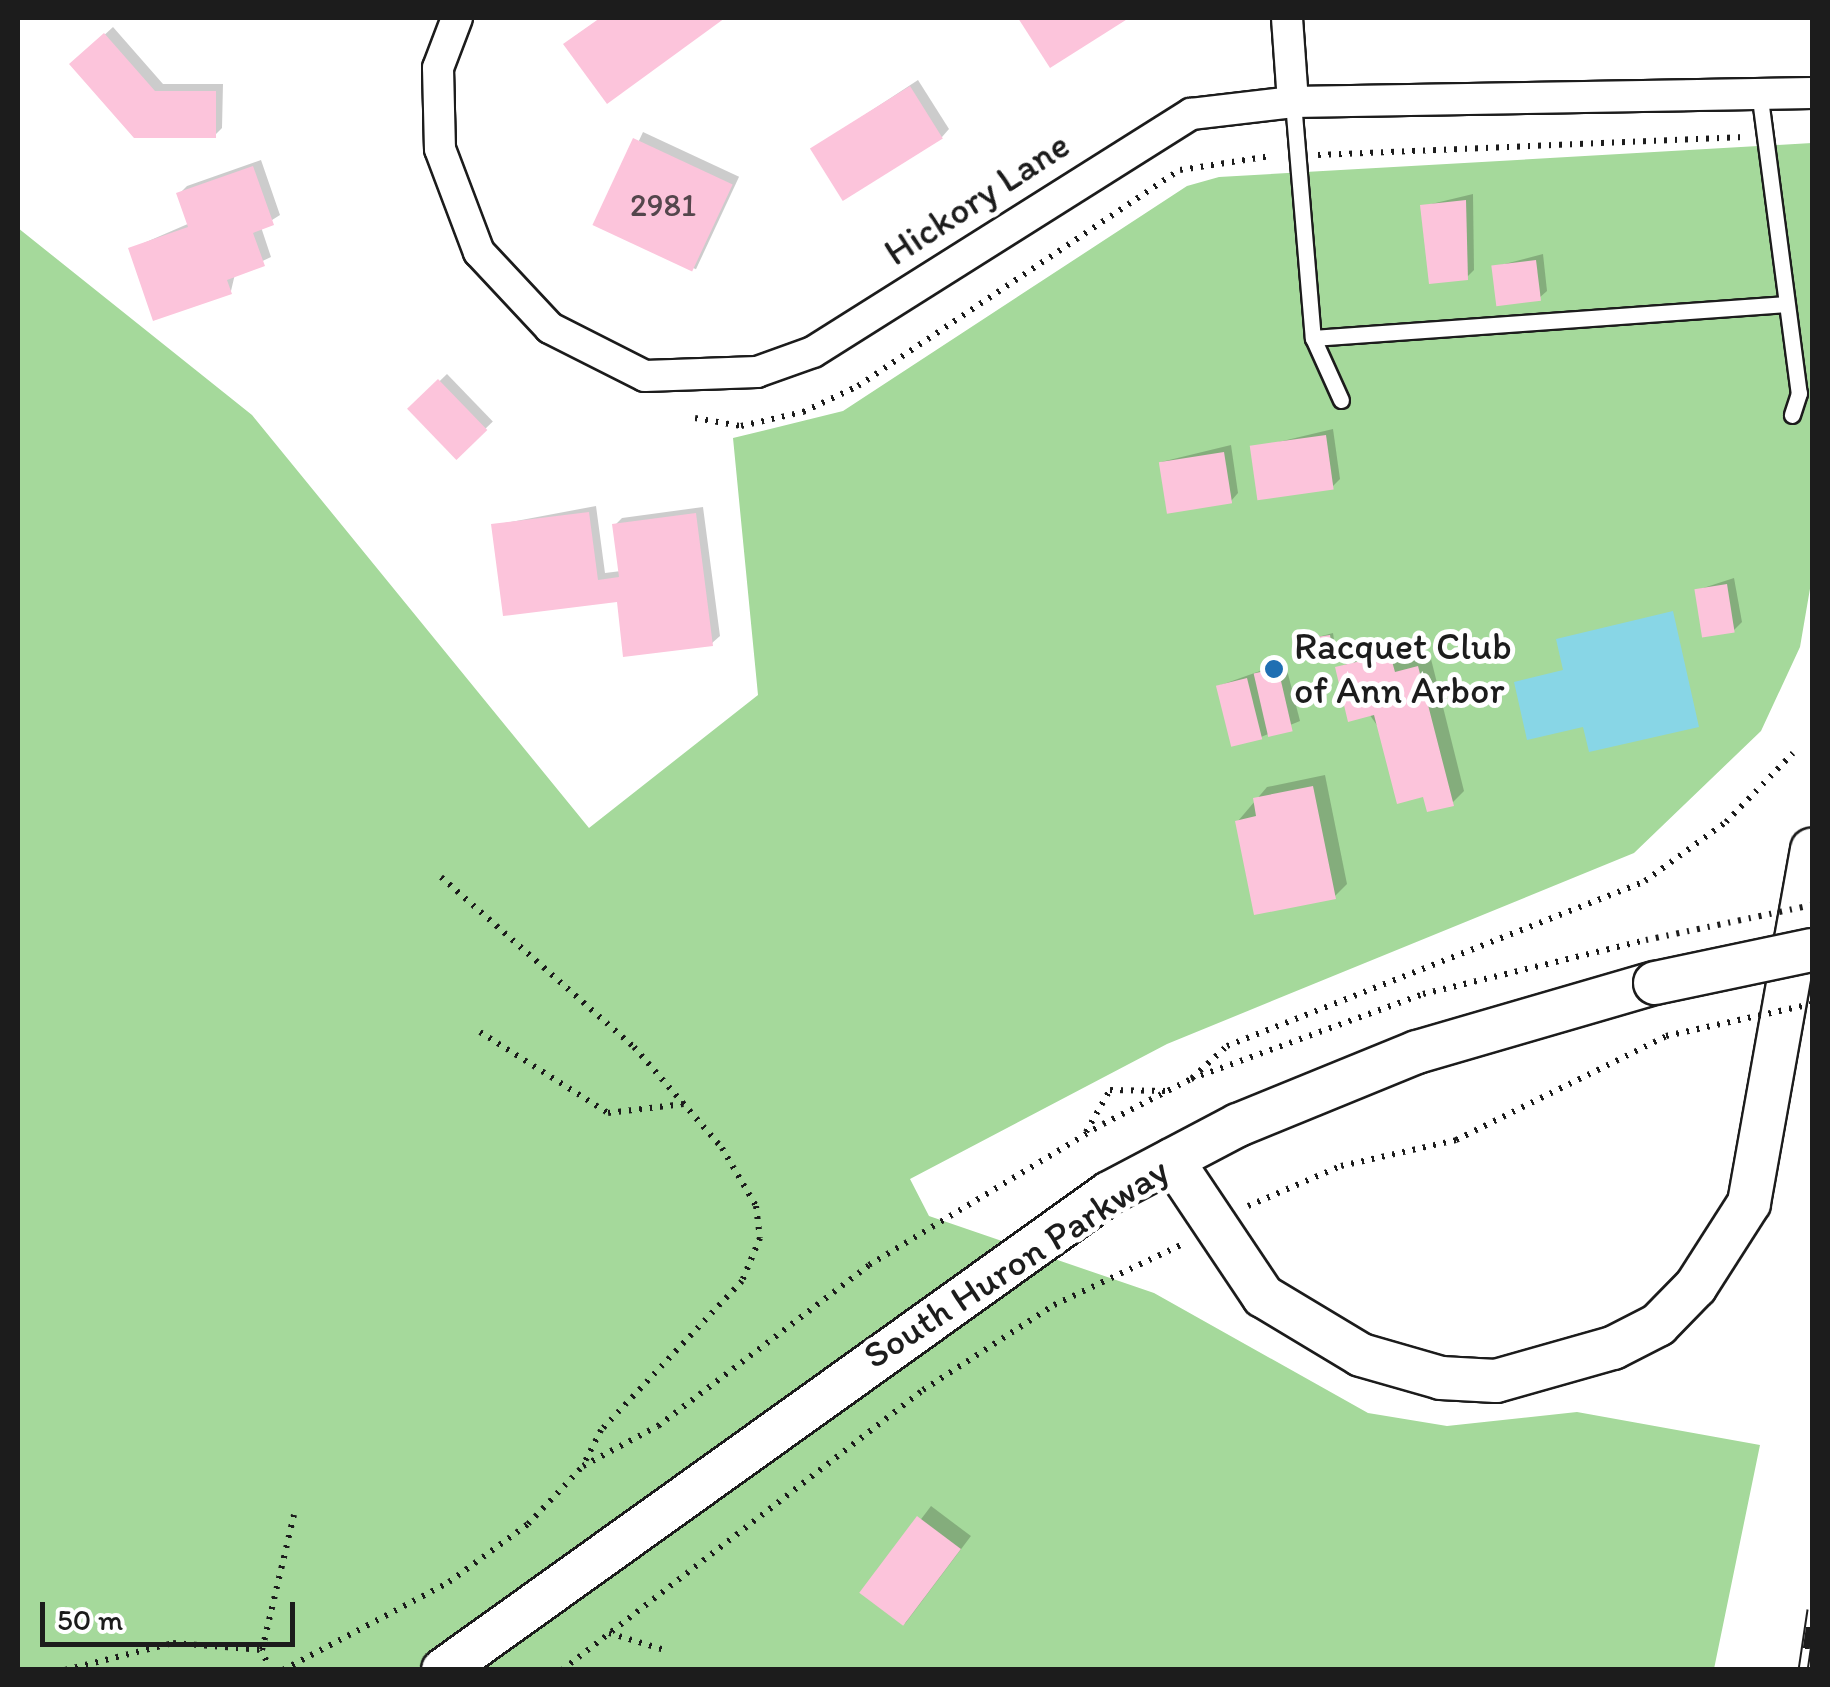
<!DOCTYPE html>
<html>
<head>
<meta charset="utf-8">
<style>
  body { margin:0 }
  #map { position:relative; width:1830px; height:1687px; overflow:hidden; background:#fff; font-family:Itim,sans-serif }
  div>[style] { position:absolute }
  .green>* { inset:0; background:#a5d99b }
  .water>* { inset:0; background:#88d6e6 }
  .shadow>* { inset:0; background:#0003; transform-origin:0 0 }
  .building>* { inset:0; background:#fcc4db; transform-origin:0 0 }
  .path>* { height:6px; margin-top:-3px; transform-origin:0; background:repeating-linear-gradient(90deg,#1c1c1c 0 2.5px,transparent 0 10.5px) }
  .roads { filter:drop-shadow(2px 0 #1c1c1c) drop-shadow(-2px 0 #1c1c1c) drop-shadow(0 2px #1c1c1c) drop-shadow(0 -2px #1c1c1c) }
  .service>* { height:15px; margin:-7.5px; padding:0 7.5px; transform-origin:7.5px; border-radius:7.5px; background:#fff }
  .minor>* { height:30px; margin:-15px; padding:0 15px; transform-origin:15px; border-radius:15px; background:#fff }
  .secondary>* { height:42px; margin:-21px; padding:0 21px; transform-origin:21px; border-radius:21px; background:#fff }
  .rail>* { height:11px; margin-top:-5.5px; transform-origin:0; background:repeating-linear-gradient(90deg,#fff 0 22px,#1c1c1c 0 44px); box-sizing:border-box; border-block:2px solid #1c1c1c }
  .path-bridge>* { height:6px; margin-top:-3px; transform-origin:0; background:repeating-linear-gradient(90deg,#1c1c1c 0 2.5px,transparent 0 10.5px) }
  .bridges { filter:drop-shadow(2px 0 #1c1c1c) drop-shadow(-2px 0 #1c1c1c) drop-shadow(0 2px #1c1c1c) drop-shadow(0 -2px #1c1c1c) }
  .secondary-bridge>* { height:42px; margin:-21px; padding:0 21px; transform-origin:21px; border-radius:21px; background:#fff }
  .dots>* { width:28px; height:28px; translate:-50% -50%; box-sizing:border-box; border:5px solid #fff; border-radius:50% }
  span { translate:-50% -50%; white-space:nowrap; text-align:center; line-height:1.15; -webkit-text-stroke:10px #fff; paint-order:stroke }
  .number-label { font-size:32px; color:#54464c }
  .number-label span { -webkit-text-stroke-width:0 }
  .street-label { font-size:38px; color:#1c1c1c }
  .poi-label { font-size:38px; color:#1c1c1c }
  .left { translate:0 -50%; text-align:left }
  .frame { position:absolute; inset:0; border:20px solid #1c1c1c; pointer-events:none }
  .scale { position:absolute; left:40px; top:1602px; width:255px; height:45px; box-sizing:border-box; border:5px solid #1c1c1c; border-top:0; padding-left:12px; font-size:30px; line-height:35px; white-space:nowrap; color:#1c1c1c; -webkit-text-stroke:8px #fff; paint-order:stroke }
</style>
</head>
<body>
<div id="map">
  <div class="green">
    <i style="clip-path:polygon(1812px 143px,1812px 577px,1800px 647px,1761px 731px,1634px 853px,1167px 1044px,910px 1179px,929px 1216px,1154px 1293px,1368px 1413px,1447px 1426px,1577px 1412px,1760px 1445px,1714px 1669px,18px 1669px,18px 228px,252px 415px,589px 828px,758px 695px,733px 438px,843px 411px,1187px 186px,1219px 177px)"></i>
  </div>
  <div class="water">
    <i style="clip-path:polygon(1673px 611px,1699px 727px,1589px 752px,1583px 727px,1527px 740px,1514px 682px,1563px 670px,1556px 639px)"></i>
  </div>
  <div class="shadow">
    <i style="clip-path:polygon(601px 18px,721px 18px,608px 101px,574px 37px)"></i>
    <i style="clip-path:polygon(1021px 18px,1125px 18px,1051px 64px)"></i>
    <i style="clip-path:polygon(113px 27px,163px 84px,223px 84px,222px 128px,215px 135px,73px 64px)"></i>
    <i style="clip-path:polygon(918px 80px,949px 129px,942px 137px,822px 143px)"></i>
    <i style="left:643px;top:132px;width:106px;height:102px;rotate:25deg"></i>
    <i style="clip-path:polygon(261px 160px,280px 215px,261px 227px,271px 257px,235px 274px,231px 291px,130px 249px,190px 223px,179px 194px,187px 186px)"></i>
    <i style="clip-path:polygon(1473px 194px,1474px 270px,1466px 278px,1423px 206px)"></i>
    <i style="clip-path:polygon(1543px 254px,1547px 291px,1539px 298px,1493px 267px)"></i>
    <i style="left:447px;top:374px;width:66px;height:50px;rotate:46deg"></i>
    <i style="clip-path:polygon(1333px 429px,1340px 479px,1333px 486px,1253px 448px)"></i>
    <i style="clip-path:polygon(1231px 445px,1238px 493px,1231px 501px,1161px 462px)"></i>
    <i style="clip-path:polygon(596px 506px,605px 573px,621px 571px,615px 525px,622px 518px,703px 507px,720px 636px,712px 643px,494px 525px)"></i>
    <i style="clip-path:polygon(1734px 578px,1742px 622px,1734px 630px,1697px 590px)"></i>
    <i style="clip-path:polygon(1333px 633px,1336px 654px,1333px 658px,1310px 639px)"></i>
    <i style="clip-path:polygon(1402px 643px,1406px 662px,1430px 655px,1464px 791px,1452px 803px,1425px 794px,1337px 668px)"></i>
    <i style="clip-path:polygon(1285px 662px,1300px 721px,1261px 737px,1218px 686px)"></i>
    <i style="clip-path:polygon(1325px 775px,1347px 884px,1335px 896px,1238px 821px,1267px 787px)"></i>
    <i style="left:931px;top:1506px;width:50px;height:109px;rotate:37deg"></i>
  </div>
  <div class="building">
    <i style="clip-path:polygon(600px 18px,725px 18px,607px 104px,563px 44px)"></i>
    <i style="clip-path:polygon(1018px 18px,1129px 18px,1050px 68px)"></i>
    <i style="clip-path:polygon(104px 33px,155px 91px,216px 91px,216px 138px,134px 138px,69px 64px)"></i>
    <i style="left:910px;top:86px;width:62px;height:118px;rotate:58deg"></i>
    <i style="left:633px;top:138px;width:110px;height:96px;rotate:25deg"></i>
    <i style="clip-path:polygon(253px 166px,274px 225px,253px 233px,265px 266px,227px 280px,232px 294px,153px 321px,128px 248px,188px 227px,176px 193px)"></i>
    <i style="clip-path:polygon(1466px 200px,1468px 280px,1429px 284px,1420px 205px)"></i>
    <i style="left:1536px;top:260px;width:41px;height:45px;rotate:83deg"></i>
    <i style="left:438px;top:379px;width:71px;height:43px;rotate:46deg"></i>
    <i style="left:1326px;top:435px;width:55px;height:77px;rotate:82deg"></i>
    <i style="left:1224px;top:452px;width:52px;height:66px;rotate:81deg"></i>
    <i style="clip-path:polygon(589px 512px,598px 580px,619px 577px,612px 524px,696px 513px,713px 646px,623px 657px,617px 602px,503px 616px,491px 524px)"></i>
    <i style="left:1727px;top:584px;width:49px;height:33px;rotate:81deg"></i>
    <i style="left:1330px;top:635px;width:25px;height:23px;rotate:81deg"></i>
    <i style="clip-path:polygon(1390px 654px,1395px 672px,1418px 666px,1454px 806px,1427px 812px,1423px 797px,1397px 804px,1374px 715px,1348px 722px,1335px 667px)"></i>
    <i style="left:1278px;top:668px;width:65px;height:25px;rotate:77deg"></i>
    <i style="left:1247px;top:678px;width:63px;height:32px;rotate:76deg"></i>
    <i style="clip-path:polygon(1313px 786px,1336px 899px,1254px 915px,1235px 821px,1256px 816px,1253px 798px)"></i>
    <i style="left:917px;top:1516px;width:55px;height:96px;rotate:37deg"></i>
  </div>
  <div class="path">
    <i style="left:1318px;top:155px;width:427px;rotate:-2.4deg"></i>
    <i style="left:695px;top:418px;width:47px;rotate:9.9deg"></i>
    <i style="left:741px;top:426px;width:64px;rotate:-12.7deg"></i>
    <i style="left:803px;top:412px;width:61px;rotate:-25.3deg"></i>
    <i style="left:858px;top:386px;width:388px;rotate:-33.9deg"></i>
    <i style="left:1180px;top:170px;width:92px;rotate:-8.7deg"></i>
    <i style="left:441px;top:877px;width:257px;rotate:41.4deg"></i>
    <i style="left:634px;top:1047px;width:134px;rotate:48.9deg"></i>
    <i style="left:722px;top:1148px;width:67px;rotate:59.6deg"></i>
    <i style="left:756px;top:1206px;width:32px;rotate:83deg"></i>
    <i style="left:760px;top:1238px;width:47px;rotate:112.7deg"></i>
    <i style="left:742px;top:1281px;width:205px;rotate:133.4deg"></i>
    <i style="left:601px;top:1430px;width:39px;rotate:117deg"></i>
    <i style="left:480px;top:1032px;width:151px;rotate:32.3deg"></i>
    <i style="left:608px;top:1113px;width:76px;rotate:-6.8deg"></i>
    <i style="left:1192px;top:1078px;width:47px;rotate:-42.4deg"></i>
    <i style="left:1227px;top:1046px;width:449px;rotate:-21.5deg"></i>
    <i style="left:1645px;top:881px;width:100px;rotate:-36.1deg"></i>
    <i style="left:1726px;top:822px;width:96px;rotate:-45.8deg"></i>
    <i style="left:1086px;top:1132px;width:48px;rotate:-60.3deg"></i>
    <i style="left:1110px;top:1090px;width:56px;rotate:1deg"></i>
    <i style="left:1248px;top:1206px;width:101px;rotate:-23.3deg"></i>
    <i style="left:1341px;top:1166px;width:118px;rotate:-12.7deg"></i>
    <i style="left:1456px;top:1140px;width:234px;rotate:-26.3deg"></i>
    <i style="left:609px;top:1633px;width:62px;rotate:17deg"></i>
    <i style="left:65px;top:1670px;width:111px;rotate:-14deg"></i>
    <i style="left:173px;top:1643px;width:89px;rotate:4.5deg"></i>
    <i style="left:270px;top:1670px;width:22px;rotate:-112deg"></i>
    <i style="left:262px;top:1650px;width:139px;rotate:-76.7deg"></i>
    <i style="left:283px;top:1670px;width:188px;rotate:-27.9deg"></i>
    <i style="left:449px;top:1582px;width:98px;rotate:-36.3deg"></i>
    <i style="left:528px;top:1524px;width:80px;rotate:-46.5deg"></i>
    <i style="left:583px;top:1466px;width:85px;rotate:-28.1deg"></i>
    <i style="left:658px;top:1426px;width:265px;rotate:-37.3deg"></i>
    <i style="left:869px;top:1265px;width:273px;rotate:-31.1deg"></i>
    <i style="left:1103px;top:1124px;width:99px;rotate:-27.1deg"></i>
    <i style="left:1191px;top:1079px;width:247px;rotate:-20.1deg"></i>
    <i style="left:1423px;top:994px;width:229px;rotate:-13.6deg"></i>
    <i style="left:562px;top:1670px;width:457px;rotate:-37.8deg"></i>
    <i style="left:923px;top:1390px;width:156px;rotate:-33deg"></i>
    <i style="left:1054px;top:1305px;width:145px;rotate:-25.3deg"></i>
  </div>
  <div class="roads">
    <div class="service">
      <i style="left:1759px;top:91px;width:305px;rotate:82.5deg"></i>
      <i style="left:1799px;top:393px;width:23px;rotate:108deg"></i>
      <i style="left:1293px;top:102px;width:237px;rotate:85.2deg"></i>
      <i style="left:1313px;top:338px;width:68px;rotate:65.7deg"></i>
      <i style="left:1313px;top:338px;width:471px;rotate:-4.1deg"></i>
    </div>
    <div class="minor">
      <i style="left:457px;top:18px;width:53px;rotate:110.8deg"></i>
      <i style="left:438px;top:68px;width:81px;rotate:88.6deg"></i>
      <i style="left:440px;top:149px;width:110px;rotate:69.3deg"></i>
      <i style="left:479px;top:252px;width:104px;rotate:46.9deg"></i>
      <i style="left:550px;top:328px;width:106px;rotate:26.8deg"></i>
      <i style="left:645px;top:376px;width:112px;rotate:-2deg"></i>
      <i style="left:757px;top:372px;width:59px;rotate:-19.7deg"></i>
      <i style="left:813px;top:352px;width:447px;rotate:-32.2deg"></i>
      <i style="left:1191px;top:114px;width:103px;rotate:-6.7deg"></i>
      <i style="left:1293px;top:102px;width:519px;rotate:-0.99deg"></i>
      <i style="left:1287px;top:18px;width:84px;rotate:85.9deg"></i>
    </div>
    <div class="secondary">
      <i style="left:1172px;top:1160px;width:164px;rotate:56.2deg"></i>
      <i style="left:1263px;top:1296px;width:114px;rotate:31deg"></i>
      <i style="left:1361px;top:1355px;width:83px;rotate:16deg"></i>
      <i style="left:1441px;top:1378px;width:55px;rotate:3.1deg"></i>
      <i style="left:1496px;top:1381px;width:122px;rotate:-15.8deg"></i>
      <i style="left:1613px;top:1348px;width:51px;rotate:-27.1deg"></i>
      <i style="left:1658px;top:1325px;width:54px;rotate:-45.7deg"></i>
      <i style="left:1696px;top:1286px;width:98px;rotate:-57.4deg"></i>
      <i style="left:1749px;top:1203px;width:359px;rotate:-79.9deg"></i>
      <i style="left:443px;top:1670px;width:819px;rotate:-35.61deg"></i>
      <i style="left:1109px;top:1193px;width:146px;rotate:-27.8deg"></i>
      <i style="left:1238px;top:1125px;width:193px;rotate:-22.2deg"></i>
      <i style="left:1417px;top:1052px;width:248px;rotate:-16.2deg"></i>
    </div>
  </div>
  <div class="rail">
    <i style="left:1803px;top:1670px;width:61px;rotate:-81.5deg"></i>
  </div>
  <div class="path-bridge">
    <i style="left:1646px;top:940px;width:170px;rotate:-11.9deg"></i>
    <i style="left:1666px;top:1036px;width:149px;rotate:-12.4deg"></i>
  </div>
  <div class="bridges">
    <div class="secondary-bridge">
      <i style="left:1655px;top:983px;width:160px;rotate:-11.9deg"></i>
    </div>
  </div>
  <div class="dots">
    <i style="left:1274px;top:669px;background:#1f6fb2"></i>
  </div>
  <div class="number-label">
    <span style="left:663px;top:205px">2981</span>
  </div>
  <div class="street-label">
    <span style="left:977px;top:199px;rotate:-33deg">Hickory Lane</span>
    <span style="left:1016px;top:1263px;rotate:-33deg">South Huron Parkway</span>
  </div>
  <div class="poi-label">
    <span class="left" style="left:1294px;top:669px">Racquet Club<br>of Ann Arbor</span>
  </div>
  <div class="frame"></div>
  <div class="scale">50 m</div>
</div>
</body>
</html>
